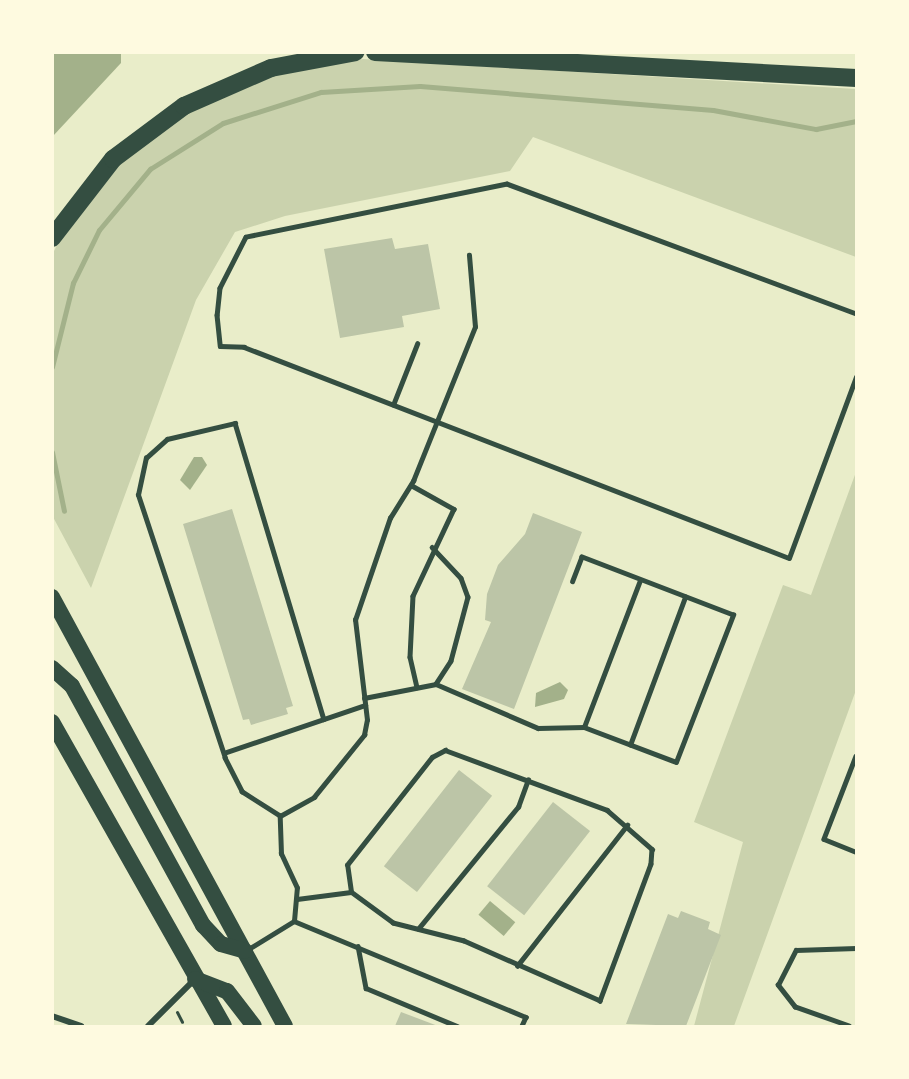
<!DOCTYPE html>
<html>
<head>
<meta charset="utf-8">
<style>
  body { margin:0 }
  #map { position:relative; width:909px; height:1079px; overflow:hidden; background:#e9edc9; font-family:Ubuntu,sans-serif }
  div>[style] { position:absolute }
  .green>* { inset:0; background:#cad2ad }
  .water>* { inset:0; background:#a3b18a; transform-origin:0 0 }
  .stream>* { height:5px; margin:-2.5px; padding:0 2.5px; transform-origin:2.5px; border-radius:2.5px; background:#a3b18a }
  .building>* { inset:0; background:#bcc5a7; transform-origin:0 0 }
  .path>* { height:3px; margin:-1.5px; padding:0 1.5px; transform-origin:1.5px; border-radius:1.5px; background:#344e41 }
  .service>* { height:4.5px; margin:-2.25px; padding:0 2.25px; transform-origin:2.25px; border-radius:2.25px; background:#344e41 }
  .minor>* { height:6px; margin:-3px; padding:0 3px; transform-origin:3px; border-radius:3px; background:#344e41 }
  .trunk>* { height:16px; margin:-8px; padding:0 8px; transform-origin:8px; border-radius:8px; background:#344e41 }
  .motorway>* { height:18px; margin:-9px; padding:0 9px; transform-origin:9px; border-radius:9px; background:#344e41 }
  span { translate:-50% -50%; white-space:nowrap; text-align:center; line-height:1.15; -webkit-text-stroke:5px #fefae0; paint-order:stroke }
  .frame { position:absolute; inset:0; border:54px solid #fefae0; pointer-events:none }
</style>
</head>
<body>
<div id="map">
  <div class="green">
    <i style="clip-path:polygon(363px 59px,856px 89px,856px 257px,533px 137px,510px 171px,285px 216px,235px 232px,196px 300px,91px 588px,53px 517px,52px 255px,62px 235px,122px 160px,190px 109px,262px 77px)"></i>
    <i style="clip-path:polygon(856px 472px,856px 690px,734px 1026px,694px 1026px,743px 842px,694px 822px,783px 585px,811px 595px)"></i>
  </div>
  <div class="water">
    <i style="clip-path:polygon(53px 52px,121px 53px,121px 63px,53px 136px)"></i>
    <i style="clip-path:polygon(194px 457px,202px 457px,207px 465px,190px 490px,180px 480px)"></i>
    <i style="clip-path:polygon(560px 682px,568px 690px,564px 699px,535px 707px,536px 693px)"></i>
    <i style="left:490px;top:901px;width:33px;height:18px;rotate:40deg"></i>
  </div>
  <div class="stream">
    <i style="left:52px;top:367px;width:87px;rotate:-76deg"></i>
    <i style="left:73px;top:283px;width:59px;rotate:-63.9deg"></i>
    <i style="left:99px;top:230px;width:80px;rotate:-50.1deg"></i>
    <i style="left:150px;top:169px;width:86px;rotate:-32.2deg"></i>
    <i style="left:223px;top:123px;width:103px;rotate:-17.6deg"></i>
    <i style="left:321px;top:92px;width:99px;rotate:-3.5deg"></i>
    <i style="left:420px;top:86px;width:294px;rotate:4.7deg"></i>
    <i style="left:713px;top:110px;width:105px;rotate:10.5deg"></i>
    <i style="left:816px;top:129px;width:41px;rotate:-11.3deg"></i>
    <i style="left:52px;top:452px;width:60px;rotate:78.5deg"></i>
  </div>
  <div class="building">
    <i style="clip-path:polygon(392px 238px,395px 249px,428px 244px,440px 309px,402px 316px,404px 327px,340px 338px,324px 249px)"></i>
    <i style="clip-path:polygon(232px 509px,293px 706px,286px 708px,288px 714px,251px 725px,249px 719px,243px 720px,183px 524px)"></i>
    <i style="clip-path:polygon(533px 513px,582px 532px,514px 709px,462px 689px,491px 622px,485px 620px,487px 594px,498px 565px,525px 534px)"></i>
    <i style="left:459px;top:770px;width:42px;height:122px;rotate:38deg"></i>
    <i style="left:553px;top:802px;width:47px;height:107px;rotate:38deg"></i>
    <i style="clip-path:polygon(681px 911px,710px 922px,708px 929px,721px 935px,686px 1026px,626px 1024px,668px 914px,678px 918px)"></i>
    <i style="clip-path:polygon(401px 1012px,438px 1026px,395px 1026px)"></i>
  </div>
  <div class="path">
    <i style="left:177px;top:1012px;width:11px;rotate:63deg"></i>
  </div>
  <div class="service">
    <i style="left:856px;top:314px;width:372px;rotate:-159.6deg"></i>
    <i style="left:507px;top:184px;width:266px;rotate:168.5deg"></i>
    <i style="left:246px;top:237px;width:57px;rotate:117deg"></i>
    <i style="left:220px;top:288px;width:27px;rotate:96deg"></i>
    <i style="left:217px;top:315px;width:31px;rotate:84deg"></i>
    <i style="left:220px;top:346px;width:24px;rotate:2deg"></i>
    <i style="left:244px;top:347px;width:584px;rotate:21.16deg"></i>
    <i style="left:789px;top:558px;width:193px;rotate:-69.7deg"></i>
    <i style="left:393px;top:405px;width:66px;rotate:-68.5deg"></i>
    <i style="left:411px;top:485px;width:49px;rotate:29.2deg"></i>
    <i style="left:454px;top:509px;width:96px;rotate:115.2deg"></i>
    <i style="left:413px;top:596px;width:61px;rotate:92.8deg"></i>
    <i style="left:410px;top:657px;width:31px;rotate:77deg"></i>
    <i style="left:432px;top:547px;width:42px;rotate:46.9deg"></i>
    <i style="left:461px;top:578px;width:20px;rotate:70deg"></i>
    <i style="left:468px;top:597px;width:66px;rotate:104.9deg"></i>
    <i style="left:451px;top:661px;width:27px;rotate:123deg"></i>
    <i style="left:364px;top:698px;width:73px;rotate:-11deg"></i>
    <i style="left:436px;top:684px;width:111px;rotate:23.3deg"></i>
    <i style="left:538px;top:728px;width:46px;rotate:-1.2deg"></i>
    <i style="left:584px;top:727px;width:98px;rotate:20.8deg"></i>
    <i style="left:676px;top:762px;width:158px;rotate:-68.8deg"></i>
    <i style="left:733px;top:615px;width:162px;rotate:-159deg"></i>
    <i style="left:582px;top:557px;width:26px;rotate:111deg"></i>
    <i style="left:584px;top:727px;width:157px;rotate:-69.1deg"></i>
    <i style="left:630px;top:745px;width:158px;rotate:-69.6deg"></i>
    <i style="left:445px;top:750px;width:173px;rotate:20.3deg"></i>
    <i style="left:607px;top:810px;width:60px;rotate:40.9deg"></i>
    <i style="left:652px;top:849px;width:15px;rotate:94deg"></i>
    <i style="left:651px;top:864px;width:146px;rotate:110.4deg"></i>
    <i style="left:600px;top:1001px;width:149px;rotate:-156.2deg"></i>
    <i style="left:464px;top:941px;width:73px;rotate:-165.8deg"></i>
    <i style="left:393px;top:923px;width:52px;rotate:-143.6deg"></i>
    <i style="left:351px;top:892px;width:27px;rotate:-98deg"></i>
    <i style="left:347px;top:865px;width:137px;rotate:-51.8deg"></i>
    <i style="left:432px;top:757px;width:15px;rotate:-28deg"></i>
    <i style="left:224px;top:753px;width:149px;rotate:-18.8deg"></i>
    <i style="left:856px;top:756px;width:89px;rotate:111.1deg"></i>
    <i style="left:824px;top:839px;width:35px;rotate:22deg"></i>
    <i style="left:280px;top:816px;width:45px;rotate:-147.7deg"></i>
    <i style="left:242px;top:792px;width:38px;rotate:-117deg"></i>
    <i style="left:225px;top:758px;width:277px;rotate:-108.3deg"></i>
    <i style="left:138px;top:495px;width:38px;rotate:-78deg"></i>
    <i style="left:146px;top:458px;width:28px;rotate:-42deg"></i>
    <i style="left:167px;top:439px;width:70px;rotate:-13.2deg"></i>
    <i style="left:235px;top:423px;width:309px;rotate:73.3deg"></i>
    <i style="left:297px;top:899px;width:54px;rotate:-7.4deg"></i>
    <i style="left:294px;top:921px;width:251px;rotate:22.5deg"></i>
    <i style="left:526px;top:1017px;width:10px;rotate:114deg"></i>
    <i style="left:418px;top:929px;width:158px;rotate:-50.7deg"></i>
    <i style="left:518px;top:807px;width:29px;rotate:-70deg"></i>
    <i style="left:358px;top:946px;width:43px;rotate:79.2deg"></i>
    <i style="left:366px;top:988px;width:99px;rotate:22.7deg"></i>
    <i style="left:247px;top:950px;width:55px;rotate:-31.7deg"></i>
    <i style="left:294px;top:921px;width:33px;rotate:-85deg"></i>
    <i style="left:297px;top:888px;width:38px;rotate:-115deg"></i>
    <i style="left:281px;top:854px;width:38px;rotate:-92deg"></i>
    <i style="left:280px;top:816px;width:39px;rotate:-29deg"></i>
    <i style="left:314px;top:797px;width:80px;rotate:-51.1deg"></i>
    <i style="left:364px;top:735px;width:15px;rotate:-79deg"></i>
    <i style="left:367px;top:720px;width:101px;rotate:-96.8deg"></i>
    <i style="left:355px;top:620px;width:108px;rotate:-71.1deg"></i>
    <i style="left:390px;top:518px;width:44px;rotate:-58.1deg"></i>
    <i style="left:413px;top:481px;width:166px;rotate:-68.1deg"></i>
    <i style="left:475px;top:327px;width:72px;rotate:-94.8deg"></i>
    <i style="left:517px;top:966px;width:179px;rotate:-52deg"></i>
    <i style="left:849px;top:1026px;width:57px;rotate:-160.6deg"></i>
    <i style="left:795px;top:1007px;width:28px;rotate:-128deg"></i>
    <i style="left:778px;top:985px;width:39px;rotate:-63deg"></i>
    <i style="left:796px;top:950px;width:60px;rotate:-1.9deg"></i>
  </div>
  <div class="minor">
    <i style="left:52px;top:1016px;width:31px;rotate:19deg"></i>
    <i style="left:148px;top:1026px;width:66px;rotate:-45deg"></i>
  </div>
  <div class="trunk">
    <i style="left:52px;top:597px;width:488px;rotate:61.5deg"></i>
    <i style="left:52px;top:668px;width:27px;rotate:42deg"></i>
    <i style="left:72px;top:686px;width:273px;rotate:61.3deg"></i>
    <i style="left:203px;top:925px;width:26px;rotate:47deg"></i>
    <i style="left:221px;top:944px;width:25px;rotate:16deg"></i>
    <i style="left:52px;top:722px;width:349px;rotate:60.5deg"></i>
    <i style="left:195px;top:979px;width:34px;rotate:21deg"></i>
    <i style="left:227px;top:991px;width:44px;rotate:52.4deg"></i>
  </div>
  <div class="motorway">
    <i style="left:375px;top:52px;width:482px;rotate:3.1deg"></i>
    <i style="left:52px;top:238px;width:100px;rotate:-52.3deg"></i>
    <i style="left:113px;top:159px;width:89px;rotate:-36.7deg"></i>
    <i style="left:184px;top:106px;width:95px;rotate:-23.6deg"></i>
    <i style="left:271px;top:68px;width:86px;rotate:-10.7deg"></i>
  </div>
  <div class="frame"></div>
</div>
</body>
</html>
